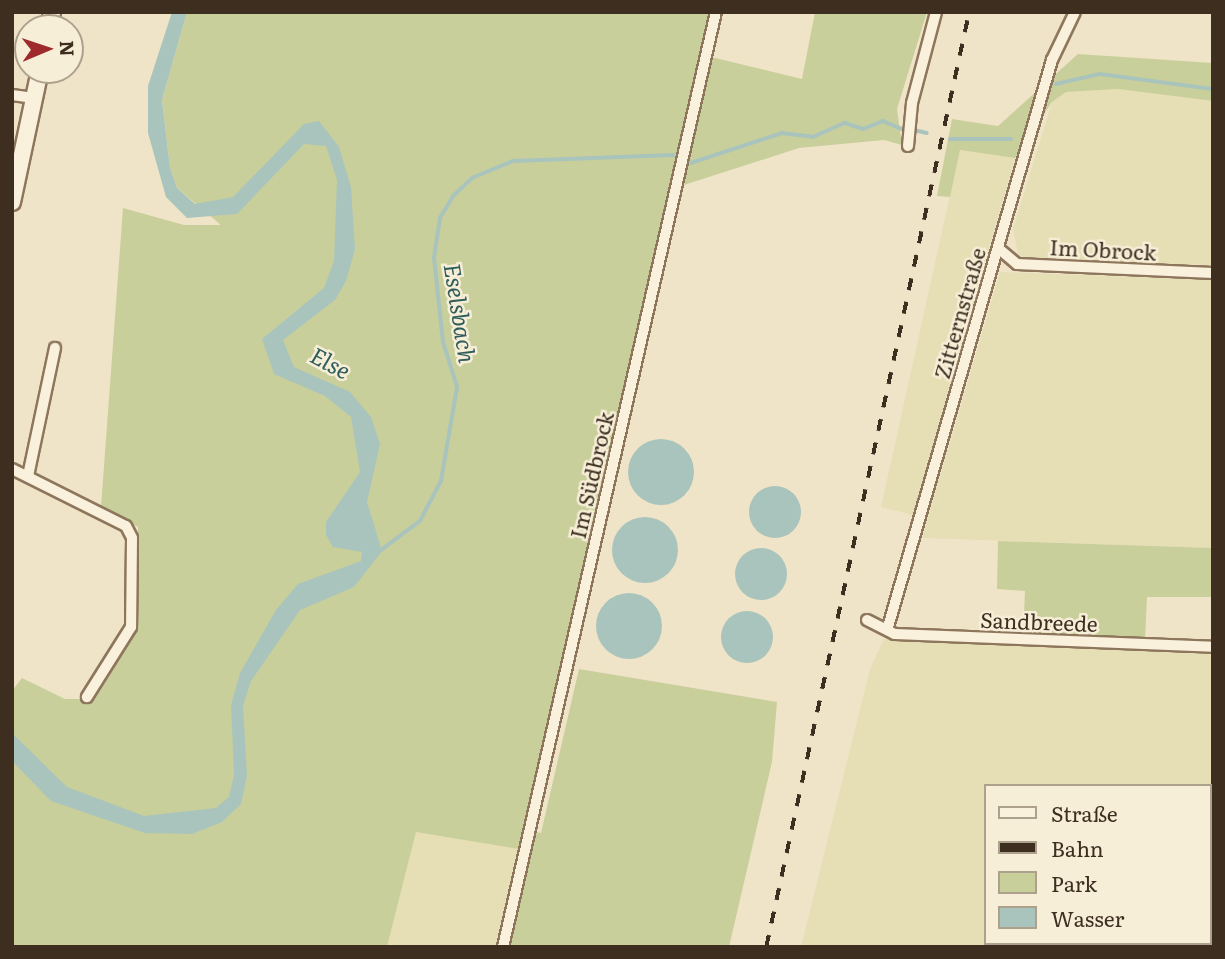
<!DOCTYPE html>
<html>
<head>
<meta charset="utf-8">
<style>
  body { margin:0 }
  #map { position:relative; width:1225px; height:959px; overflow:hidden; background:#f0e4c8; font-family:Literata,serif }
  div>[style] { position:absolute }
  .farmland>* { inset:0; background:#e6deb5 }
  .green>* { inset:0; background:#c9cf9b }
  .water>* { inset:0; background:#a9c4bc }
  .round { border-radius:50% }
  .stream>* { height:3.5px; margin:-1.75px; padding:0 1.75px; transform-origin:1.75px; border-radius:1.75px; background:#a9c4bc }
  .roads { filter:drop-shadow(2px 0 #8d765c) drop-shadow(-2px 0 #8d765c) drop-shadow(0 2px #8d765c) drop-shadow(0 -2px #8d765c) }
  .street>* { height:10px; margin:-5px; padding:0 5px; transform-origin:5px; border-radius:5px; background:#faf1dc }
  .secondary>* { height:16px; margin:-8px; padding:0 8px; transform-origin:8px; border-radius:8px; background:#faf1dc }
  .rail>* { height:3.5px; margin-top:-1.75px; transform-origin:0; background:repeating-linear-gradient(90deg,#3d2e20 0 12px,transparent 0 24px) }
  span { translate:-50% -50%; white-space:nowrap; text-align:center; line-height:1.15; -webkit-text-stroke:5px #f7eed8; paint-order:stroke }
  .street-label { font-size:21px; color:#3d2e20 }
  .water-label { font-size:23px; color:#2f5d5a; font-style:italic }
  .frame { position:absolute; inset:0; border:14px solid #3d2e20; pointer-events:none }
  .legend { position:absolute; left:984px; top:784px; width:228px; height:161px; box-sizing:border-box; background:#f7eed8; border:2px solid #ada18e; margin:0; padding:9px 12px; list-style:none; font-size:21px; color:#3d2e20 }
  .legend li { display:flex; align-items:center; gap:14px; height:35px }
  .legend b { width:35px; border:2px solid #ada18e }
  .north { position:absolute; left:14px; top:14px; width:70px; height:70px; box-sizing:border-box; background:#f7eed8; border:2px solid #ada18e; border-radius:50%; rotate:88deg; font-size:19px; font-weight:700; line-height:28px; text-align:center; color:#3d2e20 }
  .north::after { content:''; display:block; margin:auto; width:24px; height:32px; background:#9e2a2b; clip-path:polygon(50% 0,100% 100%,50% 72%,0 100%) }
</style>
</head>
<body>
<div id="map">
  <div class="farmland">
    <i style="clip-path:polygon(1118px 89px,1213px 101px,1213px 265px,1031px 260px,1018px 254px,1013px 229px,1052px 102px,1066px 92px)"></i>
    <i style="clip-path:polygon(960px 150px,1015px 158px,913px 515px,881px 507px)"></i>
    <i style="clip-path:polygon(1000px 272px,1213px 280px,1213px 548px,922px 538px)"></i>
    <i style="clip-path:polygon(evenodd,884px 639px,1213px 653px,1213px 947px,801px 947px,870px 669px,884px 639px,985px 786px,1209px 786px,1209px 943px,985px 943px,985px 786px)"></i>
    <i style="clip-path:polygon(416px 832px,522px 849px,500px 947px,387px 947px)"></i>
  </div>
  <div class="green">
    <i style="clip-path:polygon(187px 12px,711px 12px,523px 830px,541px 833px,579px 669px,777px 702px,772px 762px,729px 947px,509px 947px,531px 851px,416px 832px,387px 947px,12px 947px,12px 691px,22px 678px,65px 699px,95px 699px,138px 630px,138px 527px,101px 507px,123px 208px,184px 225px,221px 225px,177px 188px,170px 168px,162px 100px)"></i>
    <i style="clip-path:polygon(815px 12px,927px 12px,897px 109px,902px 145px,884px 140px,799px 148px,684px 185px,711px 57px,802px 79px)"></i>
    <i style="clip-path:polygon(1078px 54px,1213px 63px,1213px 101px,1118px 89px,1066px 92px,1052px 102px,1015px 158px,960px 150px,950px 197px,937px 196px,952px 119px,998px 126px)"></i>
    <i style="clip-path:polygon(998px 541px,1213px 548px,1213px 597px,1147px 597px,1145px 641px,1023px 636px,1025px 591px,997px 589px)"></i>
  </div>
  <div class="water">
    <i style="clip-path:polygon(172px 12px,187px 12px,162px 100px,170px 168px,177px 188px,195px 204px,233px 197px,304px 124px,319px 121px,339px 147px,351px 187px,355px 249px,346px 281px,335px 300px,283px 340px,294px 367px,350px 392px,371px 417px,380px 444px,367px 502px,382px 551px,354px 587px,300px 610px,251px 681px,243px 706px,247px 776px,241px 804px,222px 822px,192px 834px,145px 833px,51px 801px,12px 761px,12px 733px,67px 787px,144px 816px,216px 808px,229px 797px,234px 775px,231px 705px,240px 673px,276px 610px,298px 584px,361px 561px,362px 552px,333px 547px,326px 535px,326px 522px,360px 472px,351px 417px,325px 396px,274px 374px,262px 339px,324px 288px,334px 261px,337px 180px,326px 146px,304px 144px,237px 214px,187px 218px,166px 197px,148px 133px,148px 86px)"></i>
    <i class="round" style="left:628px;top:439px;width:66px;height:66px"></i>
    <i class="round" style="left:749px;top:486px;width:52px;height:52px"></i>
    <i class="round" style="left:612px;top:517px;width:66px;height:66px"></i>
    <i class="round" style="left:735px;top:548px;width:52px;height:52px"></i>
    <i class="round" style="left:596px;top:593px;width:66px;height:66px"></i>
    <i class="round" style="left:721px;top:611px;width:52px;height:52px"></i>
  </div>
  <div class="stream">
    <i style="left:1056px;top:84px;width:45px;rotate:-12.8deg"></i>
    <i style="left:1100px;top:74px;width:114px;rotate:7.6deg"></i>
    <i style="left:914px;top:130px;width:13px;rotate:13deg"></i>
    <i style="left:950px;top:139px;width:61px"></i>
    <i style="left:691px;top:163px;width:96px;rotate:-18.2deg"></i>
    <i style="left:782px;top:133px;width:31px;rotate:7deg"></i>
    <i style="left:813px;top:137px;width:35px;rotate:-24deg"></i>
    <i style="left:845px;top:123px;width:19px;rotate:18deg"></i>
    <i style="left:863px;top:129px;width:22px;rotate:-22deg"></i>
    <i style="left:883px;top:121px;width:21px;rotate:23deg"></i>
    <i style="left:380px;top:551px;width:50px;rotate:-36.9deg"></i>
    <i style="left:420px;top:521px;width:45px;rotate:-62.3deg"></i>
    <i style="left:441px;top:481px;width:95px;rotate:-80.3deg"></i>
    <i style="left:457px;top:387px;width:47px;rotate:-107.3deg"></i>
    <i style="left:443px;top:342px;width:84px;rotate:-96.1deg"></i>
    <i style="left:434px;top:258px;width:40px;rotate:-81.5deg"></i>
    <i style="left:440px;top:218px;width:26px;rotate:-59deg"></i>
    <i style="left:453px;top:196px;width:26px;rotate:-43deg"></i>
    <i style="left:472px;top:178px;width:44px;rotate:-22.5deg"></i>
    <i style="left:513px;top:161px;width:160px;rotate:-2.1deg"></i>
  </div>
  <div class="roads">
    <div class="street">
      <i style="left:12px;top:95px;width:22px;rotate:8deg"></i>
      <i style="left:908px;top:146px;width:43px;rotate:-84.7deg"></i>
      <i style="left:912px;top:103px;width:94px;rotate:-75.2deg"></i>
      <i style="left:998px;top:248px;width:25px;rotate:40deg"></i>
      <i style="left:1017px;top:264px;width:196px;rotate:2.6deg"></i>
      <i style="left:12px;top:469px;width:127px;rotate:26.6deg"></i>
      <i style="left:126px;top:526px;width:13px;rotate:63deg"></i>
      <i style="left:132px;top:538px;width:89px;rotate:90.6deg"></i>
      <i style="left:131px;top:627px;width:83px;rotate:122.2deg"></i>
      <i style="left:28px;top:476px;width:131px;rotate:-78.1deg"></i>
      <i style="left:867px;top:620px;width:31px;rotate:27deg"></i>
      <i style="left:895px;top:634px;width:318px;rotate:2.3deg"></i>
      <i style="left:888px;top:627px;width:590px;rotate:-73.87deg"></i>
      <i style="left:1052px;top:60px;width:53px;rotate:-64.4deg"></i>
      <i style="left:503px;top:947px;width:959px;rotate:-77.17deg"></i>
    </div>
    <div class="secondary">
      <i style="left:49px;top:28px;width:16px;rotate:-79deg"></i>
      <i style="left:12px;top:202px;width:135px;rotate:-78deg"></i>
    </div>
  </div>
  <div class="rail">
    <i style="left:766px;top:947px;width:957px;rotate:-77.75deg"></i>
  </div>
  <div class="street-label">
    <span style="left:1103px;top:249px;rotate:3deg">Im Obrock</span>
    <span style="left:959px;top:313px;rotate:-74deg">Zitternstraße</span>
    <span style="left:591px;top:475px;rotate:-77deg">Im Südbrock</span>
    <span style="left:1039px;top:621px;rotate:2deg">Sandbreede</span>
  </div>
  <div class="water-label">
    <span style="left:461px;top:313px;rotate:81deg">Eselsbach</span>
    <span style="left:331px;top:362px;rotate:28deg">Else</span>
  </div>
  <div class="frame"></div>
  <ul class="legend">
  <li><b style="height:9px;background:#faf1dc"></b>Straße</li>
  <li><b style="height:9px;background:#3d2e20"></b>Bahn</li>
  <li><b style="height:19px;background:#c9cf9b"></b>Park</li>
  <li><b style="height:19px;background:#a9c4bc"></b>Wasser</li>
  </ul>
  <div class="north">N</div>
</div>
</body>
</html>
